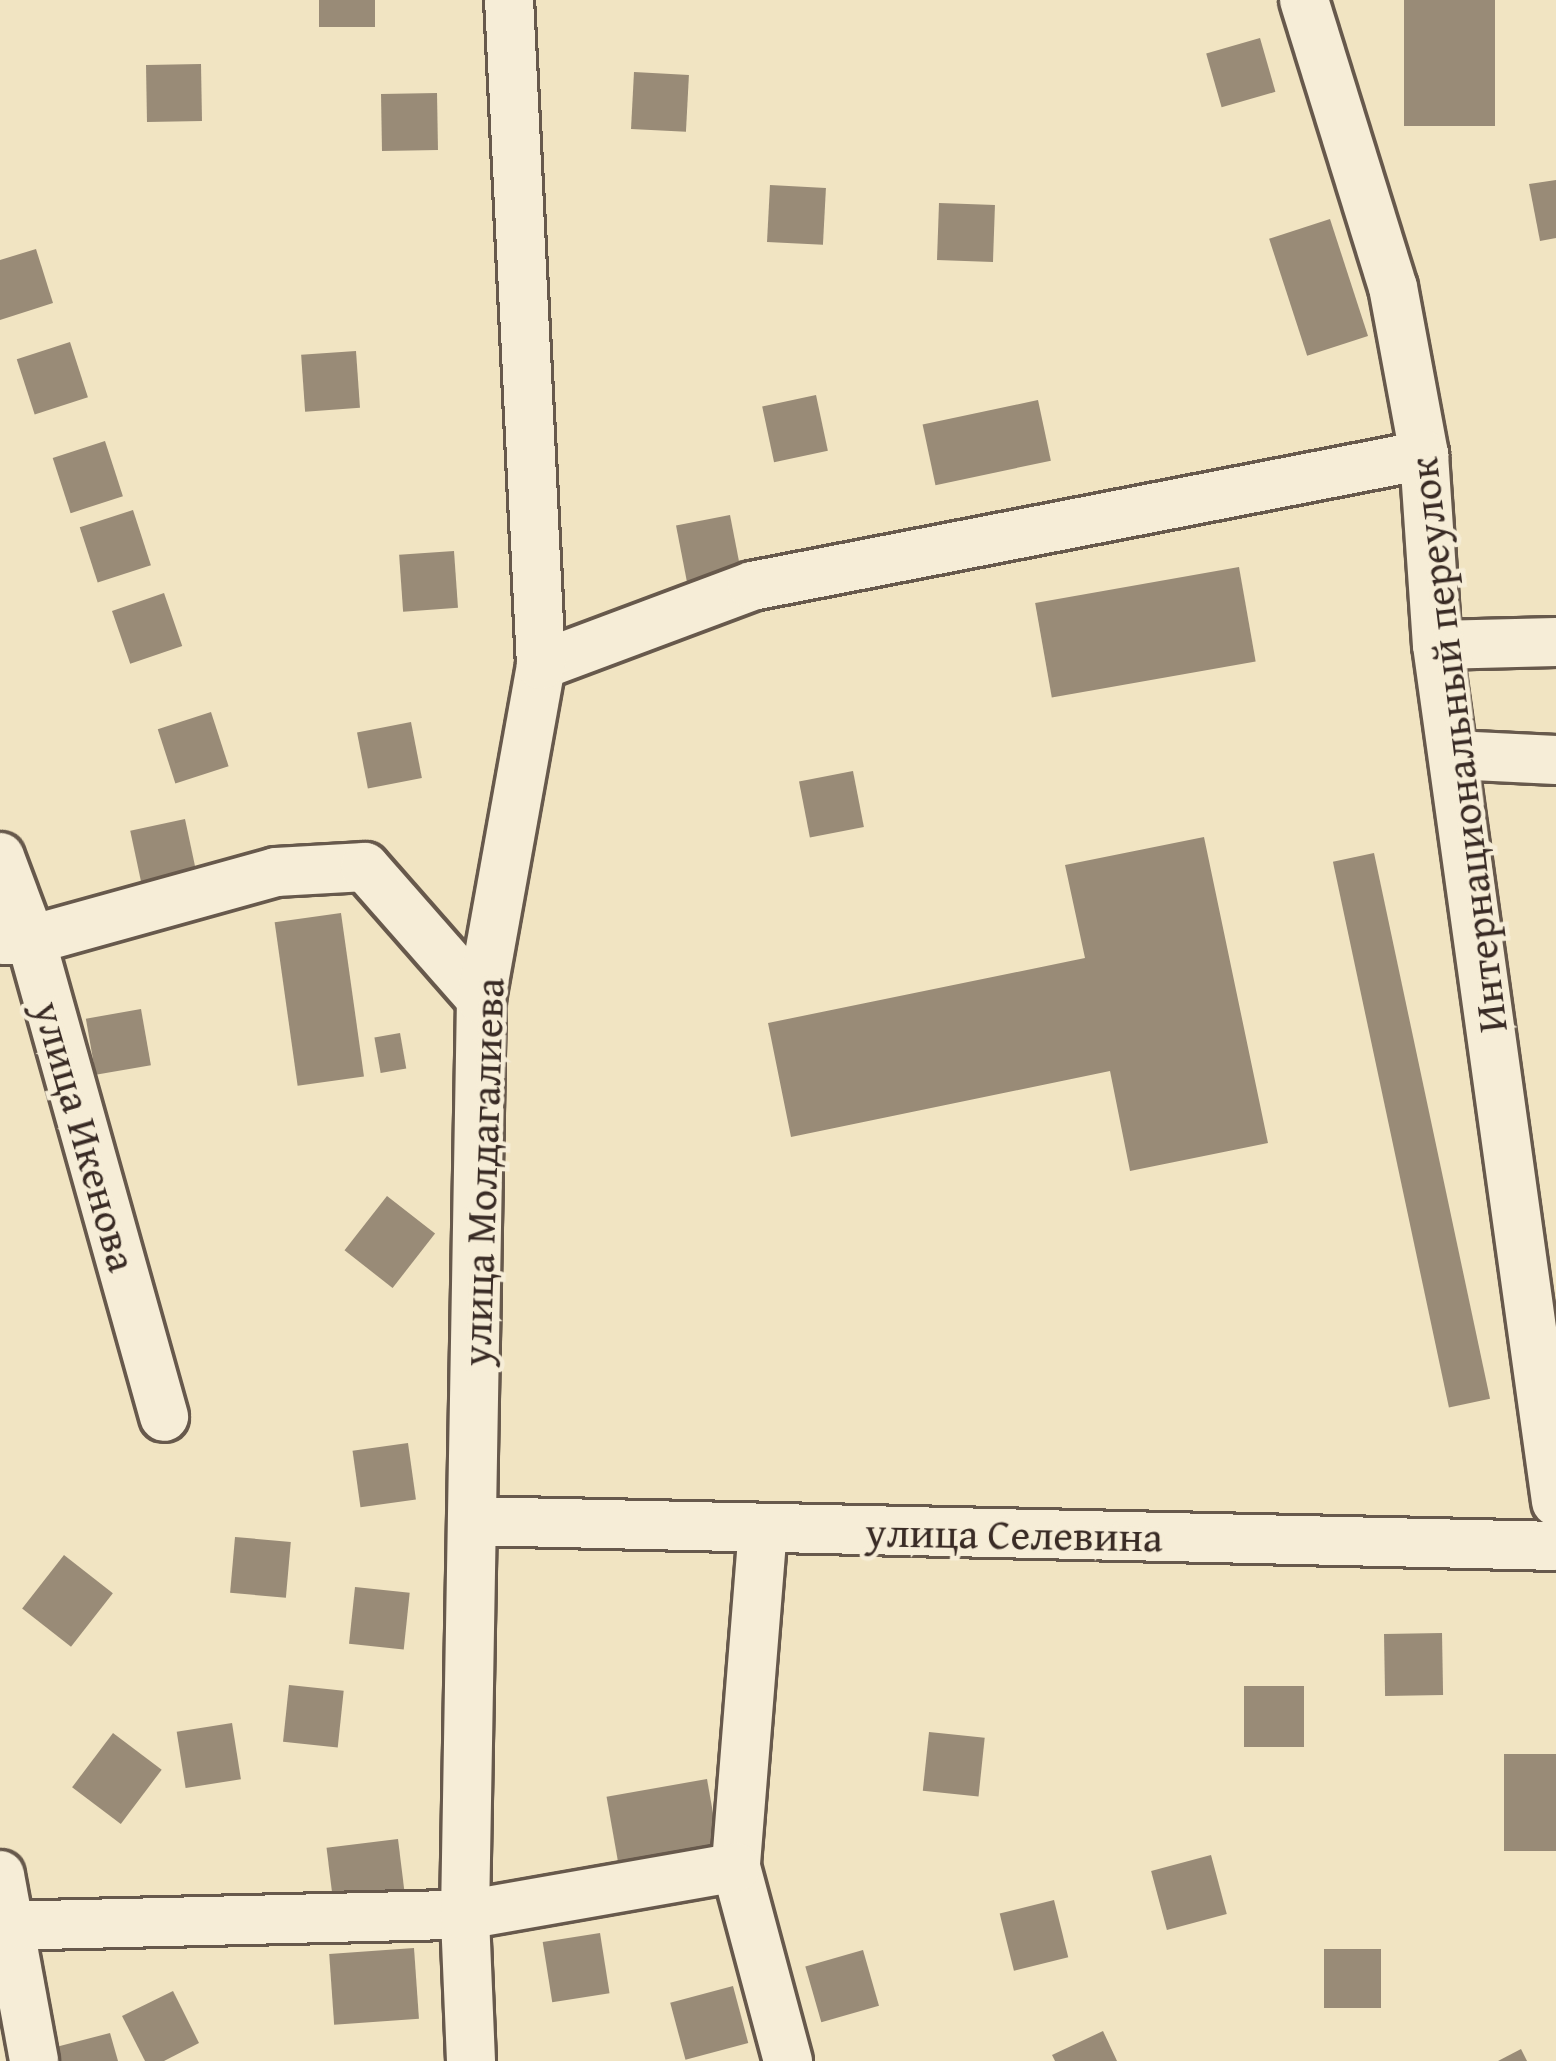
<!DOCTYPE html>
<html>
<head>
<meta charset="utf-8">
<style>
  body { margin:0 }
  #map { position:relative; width:1556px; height:2061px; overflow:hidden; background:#f1e4c2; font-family:"Gentium Book Plus",serif }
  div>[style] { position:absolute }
  .building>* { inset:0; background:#998b77; transform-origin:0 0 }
  .roads { filter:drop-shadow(3px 0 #67594c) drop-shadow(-3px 0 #67594c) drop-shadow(0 3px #67594c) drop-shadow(0 -3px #67594c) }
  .minor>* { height:48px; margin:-24px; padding:0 24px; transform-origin:24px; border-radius:24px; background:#f6edd7 }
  span { translate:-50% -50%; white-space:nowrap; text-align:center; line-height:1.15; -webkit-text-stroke:9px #f6edd7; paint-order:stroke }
  .street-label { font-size:42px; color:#392b25 }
</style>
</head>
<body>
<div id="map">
  <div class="building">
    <i style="left:319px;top:0;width:56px;height:27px"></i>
    <i style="left:1404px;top:0;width:91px;height:126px"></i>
    <i style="left:1260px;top:38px;width:56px;height:56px;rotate:74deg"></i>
    <i style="left:201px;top:64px;width:57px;height:55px;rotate:89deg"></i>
    <i style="left:634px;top:72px;width:55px;height:57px;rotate:3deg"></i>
    <i style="left:437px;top:93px;width:57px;height:56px;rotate:89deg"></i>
    <i style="clip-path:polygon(1556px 180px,1556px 238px,1540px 241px,1529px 184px)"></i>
    <i style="left:770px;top:185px;width:56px;height:57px;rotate:3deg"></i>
    <i style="left:939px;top:203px;width:56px;height:57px;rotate:2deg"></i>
    <i style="left:1330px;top:219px;width:123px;height:64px;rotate:72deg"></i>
    <i style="clip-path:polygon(36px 249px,53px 303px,0 320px,0 260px)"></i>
    <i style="left:70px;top:342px;width:58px;height:56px;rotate:72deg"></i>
    <i style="left:356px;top:351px;width:57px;height:55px;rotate:86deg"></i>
    <i style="left:816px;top:395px;width:57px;height:55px;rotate:78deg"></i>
    <i style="left:1038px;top:400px;width:62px;height:118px;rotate:78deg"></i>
    <i style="left:105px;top:441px;width:58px;height:55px;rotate:72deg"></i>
    <i style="left:133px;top:510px;width:58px;height:56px;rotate:72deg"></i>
    <i style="left:730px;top:515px;width:57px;height:55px;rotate:79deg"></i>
    <i style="left:454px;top:551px;width:57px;height:55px;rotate:86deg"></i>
    <i style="left:1239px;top:567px;width:96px;height:207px;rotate:80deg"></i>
    <i style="left:164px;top:593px;width:56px;height:55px;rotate:71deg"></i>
    <i style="left:211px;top:712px;width:57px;height:56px;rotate:72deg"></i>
    <i style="left:411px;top:722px;width:57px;height:55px;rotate:79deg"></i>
    <i style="left:853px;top:771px;width:57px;height:55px;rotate:79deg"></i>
    <i style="left:185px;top:819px;width:57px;height:56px;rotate:78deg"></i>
    <i style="clip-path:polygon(1204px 837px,1268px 1143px,1130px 1171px,1110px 1071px,791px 1137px,768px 1023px,1085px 958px,1065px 865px)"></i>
    <i style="left:1374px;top:853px;width:558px;height:42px;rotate:78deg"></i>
    <i style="left:341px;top:913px;width:165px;height:67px;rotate:82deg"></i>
    <i style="left:141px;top:1009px;width:57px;height:56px;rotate:80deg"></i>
    <i style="left:400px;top:1033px;width:36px;height:26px;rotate:80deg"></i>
    <i style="left:387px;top:1196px;width:61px;height:69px;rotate:38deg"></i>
    <i style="left:408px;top:1443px;width:57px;height:56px;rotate:82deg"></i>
    <i style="left:235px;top:1537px;width:56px;height:56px;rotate:5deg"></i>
    <i style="left:64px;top:1555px;width:62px;height:68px;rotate:38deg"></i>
    <i style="left:355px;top:1587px;width:55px;height:57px;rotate:6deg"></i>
    <i style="left:1442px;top:1633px;width:62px;height:58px;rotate:89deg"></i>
    <i style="left:289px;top:1685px;width:55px;height:57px;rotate:6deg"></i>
    <i style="left:1244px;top:1686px;width:60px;height:61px"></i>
    <i style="left:232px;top:1723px;width:57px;height:56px;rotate:81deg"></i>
    <i style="left:929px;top:1732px;width:56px;height:59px;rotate:6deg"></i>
    <i style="left:113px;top:1733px;width:61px;height:68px;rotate:37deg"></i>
    <i style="left:1504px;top:1754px;width:52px;height:97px"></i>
    <i style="left:707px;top:1779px;width:76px;height:102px;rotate:80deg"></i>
    <i style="left:398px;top:1839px;width:58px;height:72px;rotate:83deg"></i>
    <i style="left:1211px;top:1855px;width:61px;height:62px;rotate:75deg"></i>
    <i style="left:1054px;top:1900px;width:59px;height:56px;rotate:76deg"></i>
    <i style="left:600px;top:1933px;width:61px;height:58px;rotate:81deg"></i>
    <i style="left:414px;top:1948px;width:71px;height:85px;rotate:86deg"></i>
    <i style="left:1324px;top:1949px;width:57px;height:59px"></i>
    <i style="left:863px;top:1950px;width:58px;height:60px;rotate:74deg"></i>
    <i style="left:733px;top:1986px;width:59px;height:65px;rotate:75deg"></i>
    <i style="clip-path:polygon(173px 1991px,199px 2043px,164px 2061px,145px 2061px,122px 2016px)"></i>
    <i style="clip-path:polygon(1103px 2031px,1117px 2061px,1055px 2061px,1052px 2055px)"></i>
    <i style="clip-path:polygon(110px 2033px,118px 2061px,59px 2061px,56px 2047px)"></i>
    <i style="clip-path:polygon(1521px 2049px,1527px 2061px,1498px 2061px)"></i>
  </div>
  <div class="roads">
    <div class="minor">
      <i style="left:1304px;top:0;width:300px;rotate:72.8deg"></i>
      <i style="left:1393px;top:287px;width:171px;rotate:79.5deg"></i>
      <i style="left:1424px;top:455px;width:190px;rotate:86.1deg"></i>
      <i style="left:1437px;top:645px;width:865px;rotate:82.09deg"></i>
      <i style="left:1437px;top:645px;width:119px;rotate:-1.4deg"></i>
      <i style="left:541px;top:665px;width:225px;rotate:-20.5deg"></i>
      <i style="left:752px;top:586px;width:685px;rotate:-11.03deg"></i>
      <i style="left:1453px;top:755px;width:103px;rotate:2.8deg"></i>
      <i style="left:0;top:857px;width:89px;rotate:69.5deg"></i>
      <i style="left:31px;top:940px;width:495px;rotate:74.4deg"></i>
      <i style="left:2px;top:940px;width:29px"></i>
      <i style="left:31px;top:940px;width:254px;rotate:-15.5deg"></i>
      <i style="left:276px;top:872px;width:89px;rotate:-3.2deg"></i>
      <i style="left:365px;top:867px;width:176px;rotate:48.7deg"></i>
      <i style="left:473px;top:1521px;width:1083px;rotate:1.32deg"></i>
      <i style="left:763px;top:1528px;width:340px;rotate:94.6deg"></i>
      <i style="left:736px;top:1867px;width:201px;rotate:75deg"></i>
      <i style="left:0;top:1875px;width:189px;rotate:79.6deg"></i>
      <i style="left:0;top:1926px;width:465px;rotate:-1.4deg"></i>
      <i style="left:465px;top:1915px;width:275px;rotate:-10deg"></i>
      <i style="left:471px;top:2061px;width:146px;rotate:-92.4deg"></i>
      <i style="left:465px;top:1915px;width:916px;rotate:-89deg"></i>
      <i style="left:481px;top:999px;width:339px;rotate:-79.8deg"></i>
      <i style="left:541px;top:665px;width:666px;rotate:-92.75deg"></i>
    </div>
  </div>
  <div class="street-label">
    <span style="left:1457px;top:745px;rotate:-97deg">Интернациональный переулок</span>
    <span style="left:86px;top:1136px;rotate:74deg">улица Икенова</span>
    <span style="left:482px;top:1172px;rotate:-88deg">улица Молдагалиева</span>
    <span style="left:1014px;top:1534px;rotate:1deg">улица Селевина</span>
  </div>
</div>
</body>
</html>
